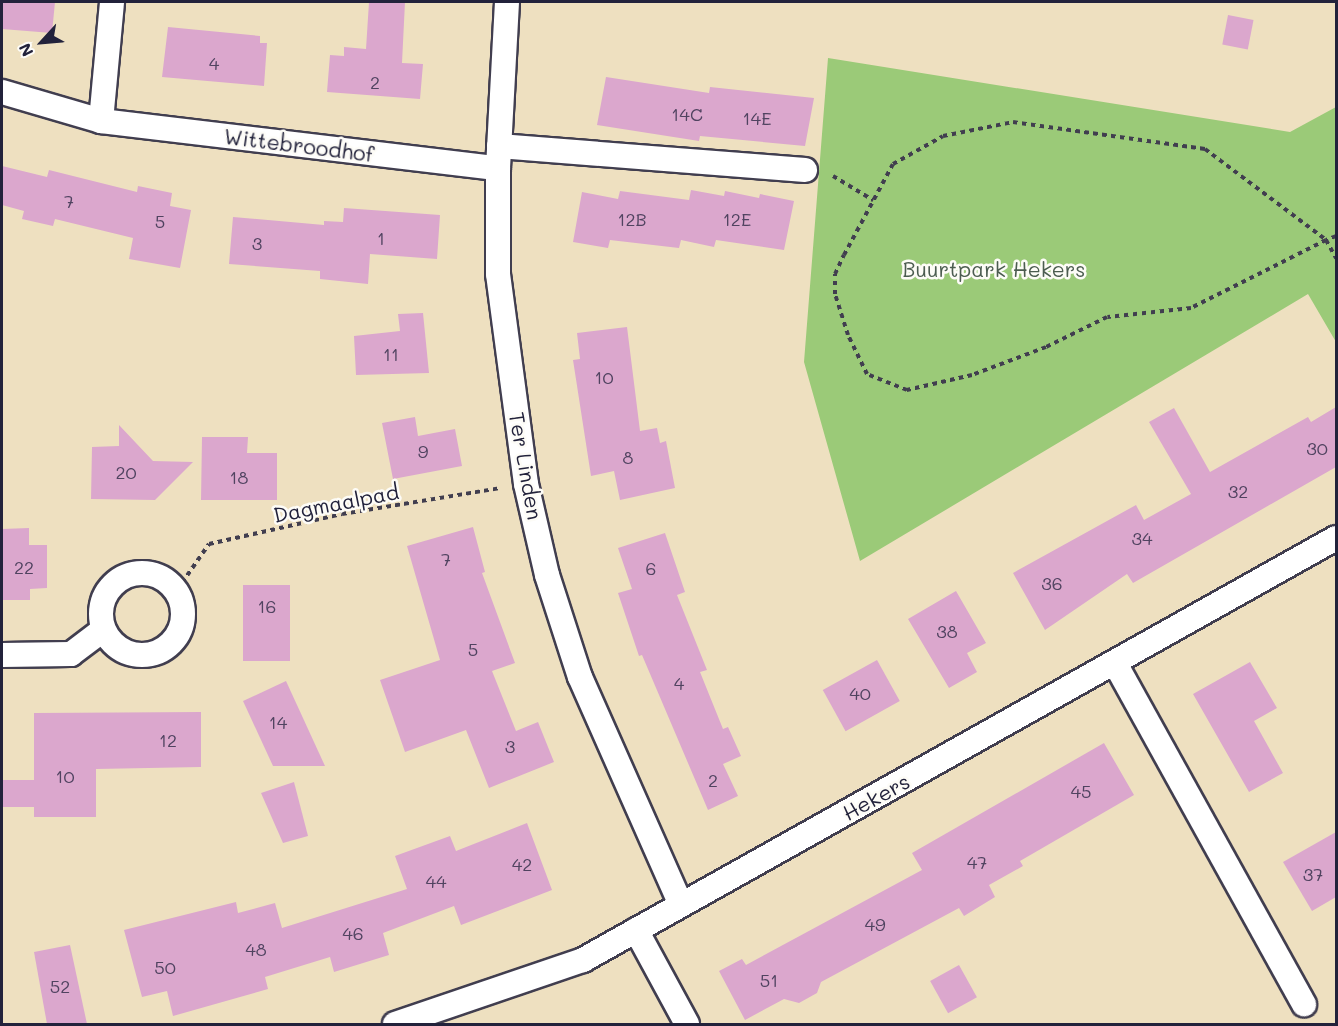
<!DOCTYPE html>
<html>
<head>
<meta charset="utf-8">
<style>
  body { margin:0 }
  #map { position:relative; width:1338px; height:1026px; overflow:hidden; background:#eee0c0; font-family:Mali,sans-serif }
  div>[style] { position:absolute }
  .green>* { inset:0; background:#9bca78 }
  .building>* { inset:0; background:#dba7cd; transform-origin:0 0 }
  .path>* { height:4px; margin-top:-2px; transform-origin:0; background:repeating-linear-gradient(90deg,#413e4f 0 4.5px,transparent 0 9px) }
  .roads { filter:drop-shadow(2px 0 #413e4f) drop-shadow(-2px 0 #413e4f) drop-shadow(0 2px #413e4f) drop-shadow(0 -2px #413e4f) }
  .minor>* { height:24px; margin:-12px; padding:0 12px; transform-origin:12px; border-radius:12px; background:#fff }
  .minor>.ring { margin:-12px; padding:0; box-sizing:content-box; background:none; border:24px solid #fff; border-radius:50% }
  span { translate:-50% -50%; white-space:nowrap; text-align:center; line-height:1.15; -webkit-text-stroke:5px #fdfcf7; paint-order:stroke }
  .number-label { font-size:18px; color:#504360 }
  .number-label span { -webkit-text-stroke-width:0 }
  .street-label { font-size:21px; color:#22223b }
  .park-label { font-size:21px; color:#4c5d50 }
  .frame { position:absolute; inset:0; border:3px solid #22223b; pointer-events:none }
  .north { position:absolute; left:12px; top:12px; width:60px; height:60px; -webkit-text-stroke:4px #fdfcf7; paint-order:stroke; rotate:244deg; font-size:16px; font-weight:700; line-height:24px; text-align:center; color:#22223b }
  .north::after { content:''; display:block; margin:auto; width:21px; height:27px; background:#22223b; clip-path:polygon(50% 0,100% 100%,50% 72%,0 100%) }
</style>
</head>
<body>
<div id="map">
  <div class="green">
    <i style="clip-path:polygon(828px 58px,1290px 132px,1336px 107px,1336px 342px,1308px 294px,860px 561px,804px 362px)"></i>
  </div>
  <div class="building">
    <i style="clip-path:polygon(2px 2px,55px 2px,52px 33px,2px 29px)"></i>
    <i style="clip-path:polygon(369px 2px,405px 2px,402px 63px,423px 64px,420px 99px,327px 92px,330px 55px,344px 56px,344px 47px,366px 49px)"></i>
    <i style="left:1228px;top:15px;width:26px;height:30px;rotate:11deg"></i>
    <i style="clip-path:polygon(168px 27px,260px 36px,260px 43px,267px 43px,264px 86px,162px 77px)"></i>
    <i style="clip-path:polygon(606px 77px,709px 93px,710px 87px,814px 98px,805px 146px,700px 136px,699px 141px,597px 125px)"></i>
    <i style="clip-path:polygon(2px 166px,47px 177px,49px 170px,137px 192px,138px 186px,172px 193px,170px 206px,191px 210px,180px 268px,129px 259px,133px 238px,55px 219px,53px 226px,22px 219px,24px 211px,2px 205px)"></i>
    <i style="clip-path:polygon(691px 190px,724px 196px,725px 191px,759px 198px,760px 194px,794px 201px,784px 250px,716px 240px,714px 247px,681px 240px,679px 248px,610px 240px,608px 248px,573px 242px,582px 192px,618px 199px,620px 191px,689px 200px)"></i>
    <i style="clip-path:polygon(344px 208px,440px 215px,437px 259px,370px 254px,368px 284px,320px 279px,320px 271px,229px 264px,233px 217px,324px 225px,324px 221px,343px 222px)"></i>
    <i style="clip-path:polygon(423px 313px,429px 373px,356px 375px,354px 336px,400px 331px,398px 314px)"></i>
    <i style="clip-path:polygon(627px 327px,640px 431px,657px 428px,660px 443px,666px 441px,675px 488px,620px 500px,614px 471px,591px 476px,573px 360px,580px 359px,577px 333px)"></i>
    <i style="clip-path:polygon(1336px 407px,1336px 467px,1133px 583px,1127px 574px,1045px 630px,1013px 573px,1136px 505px,1144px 520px,1191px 494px,1149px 422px,1174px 408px,1210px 472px,1308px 417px,1311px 422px)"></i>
    <i style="clip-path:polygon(415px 417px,418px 436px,455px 429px,462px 466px,393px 479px,382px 423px)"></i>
    <i style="clip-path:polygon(119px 425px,153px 461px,193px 462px,155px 500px,91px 499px,92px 447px,119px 446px)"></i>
    <i style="clip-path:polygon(202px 437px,248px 437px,247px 453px,277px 453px,277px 500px,201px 500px)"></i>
    <i style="clip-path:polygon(473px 527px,485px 572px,482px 573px,515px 663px,492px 671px,516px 731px,538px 722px,554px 762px,489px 788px,466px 730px,405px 752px,380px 680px,440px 660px,407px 546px)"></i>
    <i style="clip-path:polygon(29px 528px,29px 545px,47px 545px,47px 588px,30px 589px,30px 600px,2px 600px,2px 529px)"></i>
    <i style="clip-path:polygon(665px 533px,685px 592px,677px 595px,707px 670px,700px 672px,723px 729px,728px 727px,741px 756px,723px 764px,738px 796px,708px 810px,642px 655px,639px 656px,618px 593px,632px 589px,618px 548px)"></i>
    <i style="left:243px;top:585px;width:47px;height:76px"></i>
    <i style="clip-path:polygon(956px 591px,986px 643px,967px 653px,977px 672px,949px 688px,908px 619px)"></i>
    <i style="left:877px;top:660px;width:47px;height:62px;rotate:61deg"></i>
    <i style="clip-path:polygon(1250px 662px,1277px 708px,1254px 721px,1283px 773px,1249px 792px,1193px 694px)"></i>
    <i style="clip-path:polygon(286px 681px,325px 766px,273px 766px,243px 701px)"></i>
    <i style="clip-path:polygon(201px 712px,201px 767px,96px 769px,96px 817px,34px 817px,34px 807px,2px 807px,2px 780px,34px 780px,34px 713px)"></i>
    <i style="clip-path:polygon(1104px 743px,1134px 795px,1020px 861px,1023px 866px,989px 885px,995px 897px,964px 916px,959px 908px,821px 982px,817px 993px,799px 1003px,784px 999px,745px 1020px,719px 971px,742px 959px,746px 965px,922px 870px,912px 853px)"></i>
    <i style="clip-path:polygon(294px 782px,308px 836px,283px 843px,261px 793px)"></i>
    <i style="clip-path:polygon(527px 823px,552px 890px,461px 925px,454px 906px,383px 933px,389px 955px,334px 972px,330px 957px,265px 977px,268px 989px,173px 1016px,167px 991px,142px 997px,124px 930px,236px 902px,238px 913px,275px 903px,282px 928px,407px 889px,395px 856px,450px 836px,456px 851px)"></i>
    <i style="clip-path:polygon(1336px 832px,1336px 897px,1312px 911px,1283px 862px)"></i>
    <i style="clip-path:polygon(70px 945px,87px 1024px,47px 1024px,34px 952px)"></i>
    <i style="left:959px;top:965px;width:37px;height:33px;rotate:61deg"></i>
  </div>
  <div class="path">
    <i style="left:833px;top:176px;width:47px;rotate:31deg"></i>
    <i style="left:1336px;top:236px;width:11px;rotate:158deg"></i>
    <i style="left:1326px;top:240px;width:151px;rotate:153.3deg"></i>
    <i style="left:1191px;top:308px;width:84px;rotate:173.9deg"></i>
    <i style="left:1107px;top:317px;width:68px;rotate:153.8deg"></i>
    <i style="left:1046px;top:347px;width:79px;rotate:159.3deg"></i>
    <i style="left:972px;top:375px;width:67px;rotate:167deg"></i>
    <i style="left:907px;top:390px;width:43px;rotate:-158.2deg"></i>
    <i style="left:867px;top:374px;width:43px;rotate:-116deg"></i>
    <i style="left:848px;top:335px;width:43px;rotate:-107.6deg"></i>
    <i style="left:835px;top:294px;width:20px;rotate:-90deg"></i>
    <i style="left:835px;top:274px;width:21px;rotate:-65deg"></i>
    <i style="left:844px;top:255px;width:103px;rotate:-61.7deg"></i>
    <i style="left:893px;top:164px;width:57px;rotate:-29.2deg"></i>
    <i style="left:943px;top:136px;width:71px;rotate:-11.3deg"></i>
    <i style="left:1013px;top:122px;width:194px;rotate:8deg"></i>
    <i style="left:1205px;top:149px;width:151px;rotate:36.9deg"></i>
    <i style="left:1326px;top:240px;width:21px;rotate:61deg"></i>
    <i style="left:177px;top:590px;width:56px;rotate:-55.2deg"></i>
    <i style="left:209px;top:544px;width:136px;rotate:-12.7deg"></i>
    <i style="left:342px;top:514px;width:160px;rotate:-9.3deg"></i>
  </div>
  <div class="roads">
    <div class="minor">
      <i style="left:507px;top:2px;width:166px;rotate:93.1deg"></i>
      <i style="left:498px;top:168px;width:106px;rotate:90deg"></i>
      <i style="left:498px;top:274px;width:212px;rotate:82.4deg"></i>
      <i style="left:526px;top:484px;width:93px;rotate:77deg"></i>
      <i style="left:547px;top:575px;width:107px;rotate:72.1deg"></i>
      <i style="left:580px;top:677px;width:249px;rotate:66.1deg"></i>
      <i style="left:2px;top:92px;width:103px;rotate:16.3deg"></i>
      <i style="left:101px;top:121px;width:400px;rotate:6.8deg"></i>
      <i style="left:101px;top:121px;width:120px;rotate:-84.7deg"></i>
      <i style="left:499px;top:146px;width:307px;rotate:4.5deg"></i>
      <i class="ring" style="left:101px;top:573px;width:58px;height:58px"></i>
      <i style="left:2px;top:655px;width:69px;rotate:-0.8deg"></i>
      <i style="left:71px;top:654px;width:40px;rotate:-37deg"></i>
      <i style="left:1116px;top:665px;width:388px;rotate:61deg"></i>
      <i style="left:636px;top:930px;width:107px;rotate:61.5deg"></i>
      <i style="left:395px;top:1024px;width:199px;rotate:-18.8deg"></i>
      <i style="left:583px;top:960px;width:863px;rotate:-29.27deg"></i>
    </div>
  </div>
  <div class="number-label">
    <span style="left:214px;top:63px">4</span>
    <span style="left:375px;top:82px">2</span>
    <span style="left:687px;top:114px">14C</span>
    <span style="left:757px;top:118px">14E</span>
    <span style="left:69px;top:201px">7</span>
    <span style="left:632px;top:219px">12B</span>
    <span style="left:737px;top:219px">12E</span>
    <span style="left:160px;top:221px">5</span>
    <span style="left:381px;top:238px">1</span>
    <span style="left:257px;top:243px">3</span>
    <span style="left:391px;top:354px">11</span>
    <span style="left:604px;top:377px">10</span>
    <span style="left:1317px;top:448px">30</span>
    <span style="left:423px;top:451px">9</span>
    <span style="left:628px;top:457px">8</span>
    <span style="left:126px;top:472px">20</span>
    <span style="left:239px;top:477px">18</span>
    <span style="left:1238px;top:491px">32</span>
    <span style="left:1142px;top:538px">34</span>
    <span style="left:446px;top:559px">7</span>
    <span style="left:24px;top:567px">22</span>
    <span style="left:651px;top:568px">6</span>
    <span style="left:1052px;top:583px">36</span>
    <span style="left:267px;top:606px">16</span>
    <span style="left:947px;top:631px">38</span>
    <span style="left:473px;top:649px">5</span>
    <span style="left:679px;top:683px">4</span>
    <span style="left:860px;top:693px">40</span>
    <span style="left:278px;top:722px">14</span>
    <span style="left:168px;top:740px">12</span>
    <span style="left:510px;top:746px">3</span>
    <span style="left:65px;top:776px">10</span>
    <span style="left:713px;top:780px">2</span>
    <span style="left:1081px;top:791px">45</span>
    <span style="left:977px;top:862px">47</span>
    <span style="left:522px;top:864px">42</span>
    <span style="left:1313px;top:874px">37</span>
    <span style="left:436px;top:881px">44</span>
    <span style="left:875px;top:924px">49</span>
    <span style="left:353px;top:933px">46</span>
    <span style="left:256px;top:949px">48</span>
    <span style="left:165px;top:967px">50</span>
    <span style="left:769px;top:980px">51</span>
    <span style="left:60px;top:986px">52</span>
  </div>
  <div class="street-label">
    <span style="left:299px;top:145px;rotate:7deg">Wittebroodhof</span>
    <span style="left:526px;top:466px;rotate:80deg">Ter Linden</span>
    <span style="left:336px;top:503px;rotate:-11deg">Dagmaalpad</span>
    <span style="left:876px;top:797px;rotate:-29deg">Hekers</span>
  </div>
  <div class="park-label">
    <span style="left:994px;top:269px">Buurtpark Hekers</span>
  </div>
  <div class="frame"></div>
  <div class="north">N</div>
</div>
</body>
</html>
